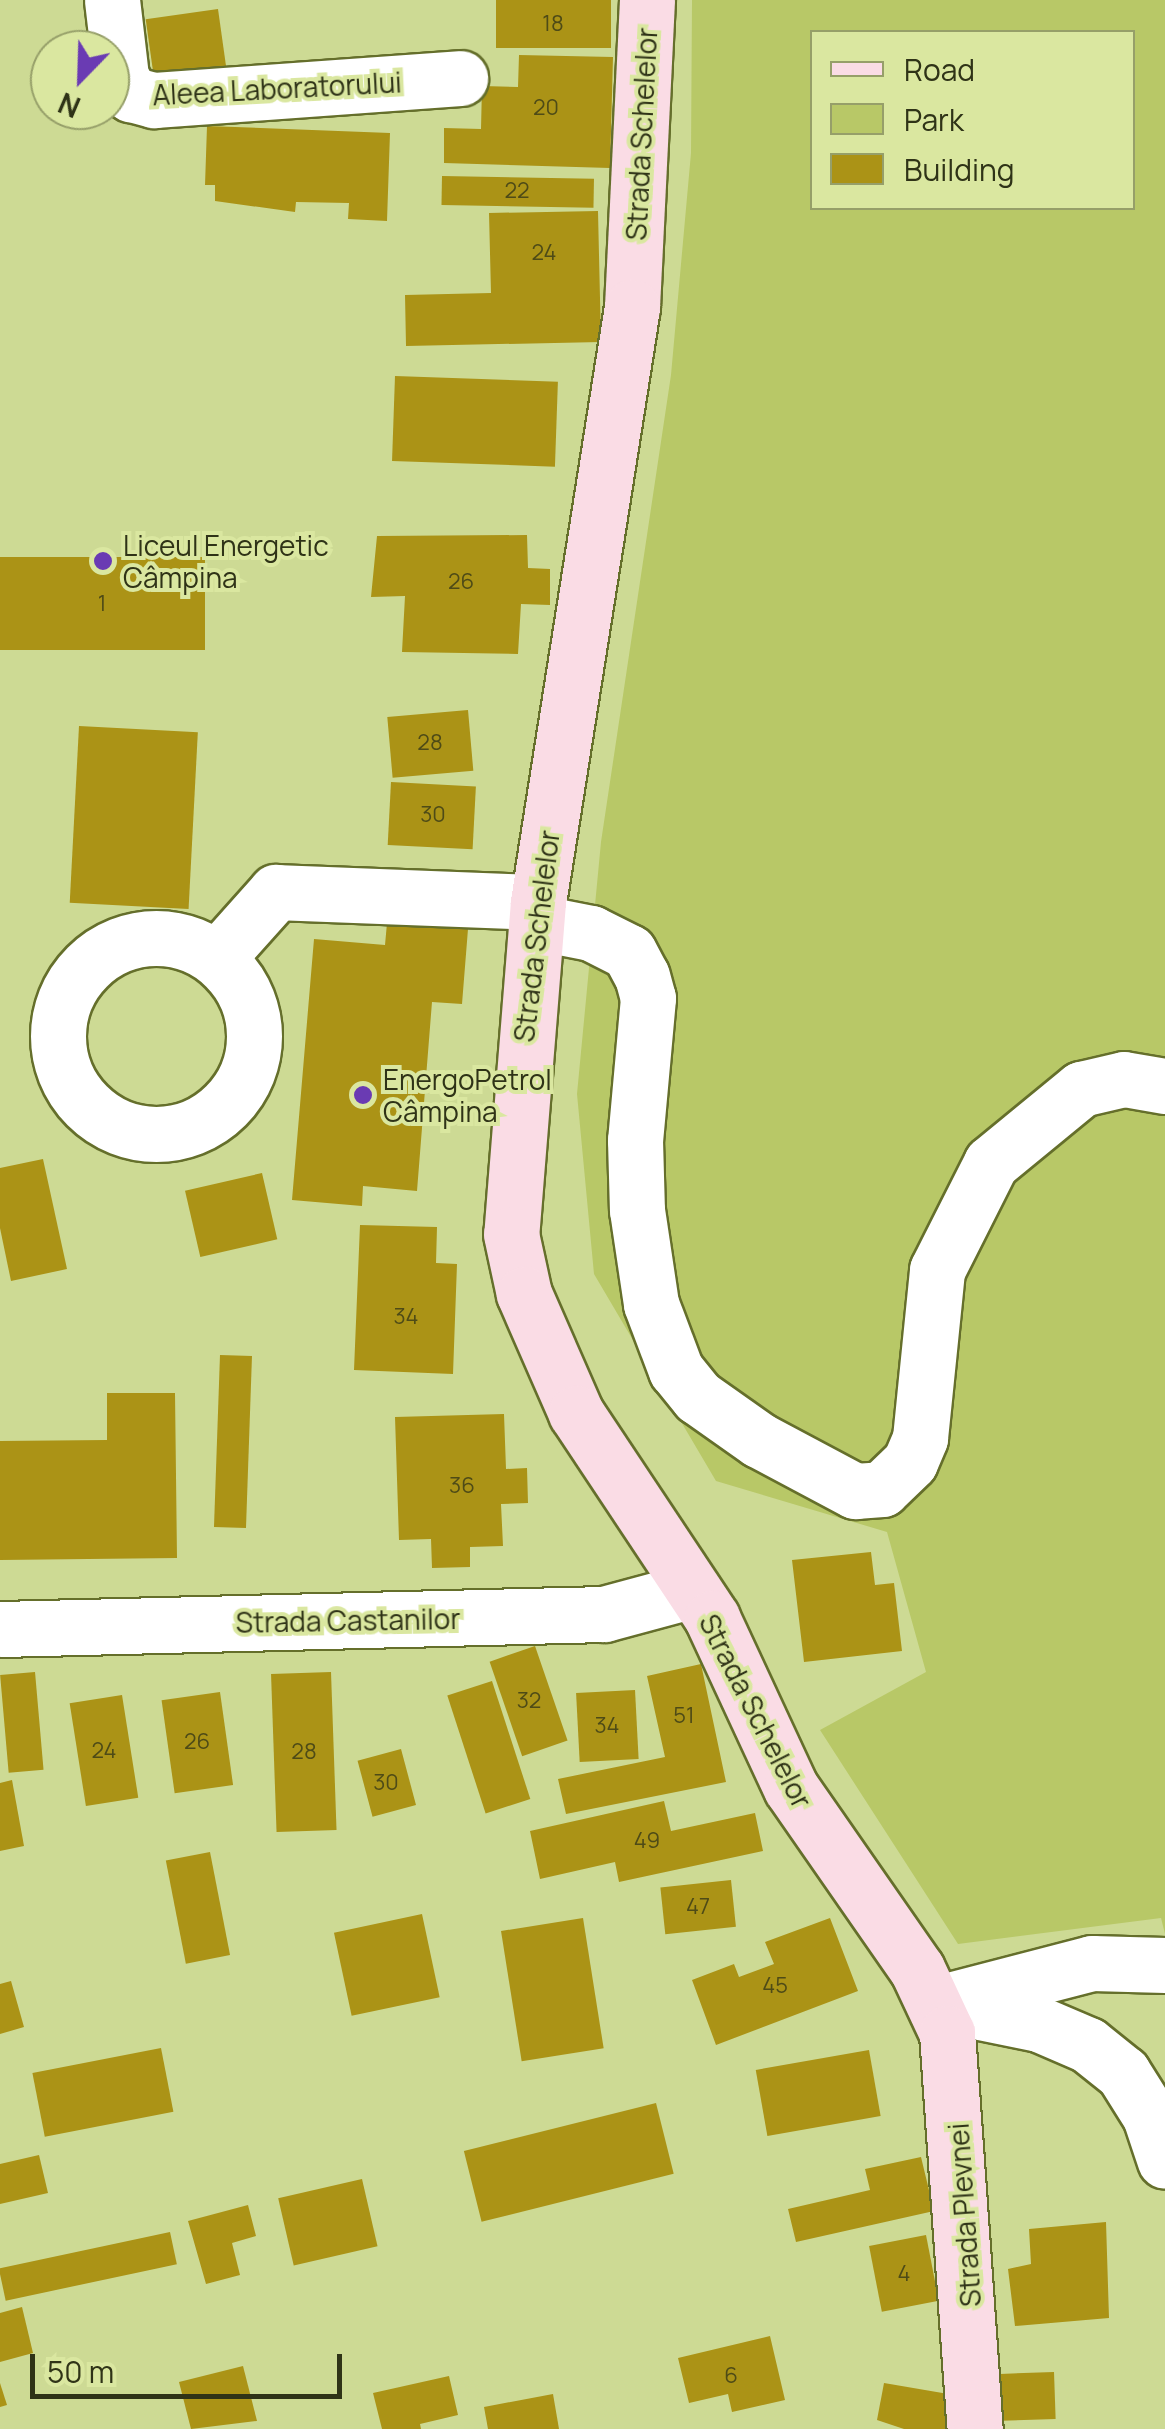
<!DOCTYPE html>
<html>
<head>
<meta charset="utf-8">
<style>
  body { margin:0 }
  #map { position:relative; width:1165px; height:2429px; overflow:hidden; background:#cdda94; font-family:Manrope,sans-serif }
  div>[style] { position:absolute }
  .green>* { inset:0; background:#b8c867 }
  .building>* { inset:0; background:#ab9316; transform-origin:0 0 }
  .roads { filter:drop-shadow(2px 0 #656f2b) drop-shadow(-2px 0 #656f2b) drop-shadow(0 2px #656f2b) drop-shadow(0 -2px #656f2b) }
  .minor>* { height:55px; margin:-27.5px; padding:0 27.5px; transform-origin:27.5px; border-radius:27.5px; background:#fff }
  .minor>.ring { margin:-27.5px; padding:0; box-sizing:content-box; background:none; border:55px solid #fff; border-radius:50% }
  .major>* { height:55px; margin:-27.5px; padding:0 27.5px; transform-origin:27.5px; border-radius:27.5px; background:#fadce5 }
  .dots>* { width:28px; height:28px; translate:-50% -50%; box-sizing:border-box; border:5px solid #dae7a0; border-radius:50% }
  span { translate:-50% -50%; white-space:nowrap; text-align:center; line-height:1.15; -webkit-text-stroke:8px #dae7a0; paint-order:stroke }
  .number-label { font-size:22px; color:#4e4b17 }
  .number-label span { -webkit-text-stroke-width:0 }
  .street-label { font-size:28px; color:#2f3317 }
  .poi-label { font-size:28px; color:#2f3317 }
  .left { translate:0 -50%; text-align:left }
  .legend { position:absolute; left:810px; top:30px; width:325px; height:180px; box-sizing:border-box; background:#dae7a0; border:2px solid #969f69; margin:0; padding:12px 18px; list-style:none; font-size:30px; color:#2f3317 }
  .legend li { display:flex; align-items:center; gap:20px; height:50px }
  .legend b { width:50px; border:2px solid #969f69 }
  .north { position:absolute; left:30px; top:30px; width:100px; height:100px; box-sizing:border-box; background:#dae7a0; border:2px solid #969f69; border-radius:50%; rotate:203deg; font-size:28px; font-weight:700; line-height:40px; text-align:center; color:#2f3317 }
  .north::after { content:''; display:block; margin:auto; width:35px; height:45px; background:#6a3bb3; clip-path:polygon(50% 0,100% 100%,50% 72%,0 100%) }
  .scale { position:absolute; left:30px; top:2354px; width:312px; height:45px; box-sizing:border-box; border:5px solid #2f3317; border-top:0; padding-left:12px; font-size:30px; line-height:35px; white-space:nowrap; color:#2f3317; -webkit-text-stroke:8px #dae7a0; paint-order:stroke }
</style>
</head>
<body>
<div id="map">
  <div class="green">
    <i style="clip-path:polygon(evenodd,692px 0,1165px 0,1165px 1934px,1161px 1918px,958px 1944px,820px 1730px,926px 1672px,887px 1532px,716px 1481px,594px 1274px,577px 1094px,601px 842px,671px 375px,691px 153px,692px 0,812px 32px,1132px 32px,1132px 208px,812px 208px,812px 32px)"></i>
  </div>
  <div class="building">
    <i style="left:496px;top:0;width:115px;height:48px"></i>
    <i style="left:218px;top:9px;width:74px;height:73px;rotate:82deg"></i>
    <i style="clip-path:polygon(519px 55px,613px 57px,610px 168px,444px 163px,444px 128px,481px 129px,482px 86px,518px 87px)"></i>
    <i style="clip-path:polygon(207px 126px,390px 133px,387px 221px,348px 219px,349px 203px,296px 202px,295px 212px,215px 201px,215px 185px,205px 185px)"></i>
    <i style="left:442px;top:176px;width:152px;height:29px;rotate:1deg"></i>
    <i style="clip-path:polygon(598px 211px,601px 342px,406px 346px,405px 295px,491px 293px,489px 213px)"></i>
    <i style="left:395px;top:376px;width:163px;height:85px;rotate:2deg"></i>
    <i style="clip-path:polygon(527px 535px,528px 568px,550px 569px,550px 605px,521px 604px,518px 654px,402px 652px,405px 596px,371px 597px,377px 536px)"></i>
    <i style="left:0;top:557px;width:205px;height:93px"></i>
    <i style="left:468px;top:710px;width:61px;height:81px;rotate:85deg"></i>
    <i style="left:79px;top:726px;width:119px;height:177px;rotate:3deg"></i>
    <i style="left:391px;top:782px;width:85px;height:63px;rotate:3deg"></i>
    <i style="clip-path:polygon(387px 923px,468px 929px,462px 1004px,432px 1002px,417px 1191px,363px 1186px,362px 1206px,292px 1200px,314px 939px,385px 945px)"></i>
    <i style="clip-path:polygon(43px 1159px,67px 1269px,11px 1281px,0 1228px,0 1168px)"></i>
    <i style="left:262px;top:1173px;width:68px;height:79px;rotate:77deg"></i>
    <i style="clip-path:polygon(360px 1225px,437px 1227px,436px 1263px,457px 1264px,453px 1374px,354px 1370px)"></i>
    <i style="left:220px;top:1355px;width:32px;height:172px;rotate:2deg"></i>
    <i style="clip-path:polygon(107px 1393px,175px 1393px,177px 1558px,0 1560px,0 1441px,107px 1440px)"></i>
    <i style="clip-path:polygon(504px 1414px,506px 1469px,527px 1468px,528px 1503px,501px 1504px,503px 1546px,470px 1547px,470px 1567px,432px 1568px,431px 1539px,399px 1540px,395px 1417px)"></i>
    <i style="clip-path:polygon(871px 1552px,875px 1585px,894px 1583px,902px 1651px,804px 1662px,792px 1560px)"></i>
    <i style="left:535px;top:1646px;width:100px;height:48px;rotate:71deg"></i>
    <i style="clip-path:polygon(701px 1664px,726px 1782px,566px 1814px,558px 1779px,665px 1757px,647px 1676px)"></i>
    <i style="left:35px;top:1672px;width:98px;height:35px;rotate:85deg"></i>
    <i style="left:331px;top:1672px;width:158px;height:60px;rotate:88deg"></i>
    <i style="left:492px;top:1681px;width:124px;height:47px;rotate:72deg"></i>
    <i style="left:635px;top:1690px;width:69px;height:59px;rotate:87deg"></i>
    <i style="left:220px;top:1692px;width:94px;height:59px;rotate:82deg"></i>
    <i style="left:122px;top:1695px;width:104px;height:53px;rotate:81deg"></i>
    <i style="left:401px;top:1749px;width:58px;height:45px;rotate:75deg"></i>
    <i style="clip-path:polygon(12px 1780px,24px 1846px,0 1851px,0 1783px)"></i>
    <i style="clip-path:polygon(664px 1801px,671px 1831px,755px 1813px,763px 1851px,619px 1882px,615px 1862px,540px 1879px,530px 1831px)"></i>
    <i style="left:210px;top:1852px;width:105px;height:45px;rotate:79deg"></i>
    <i style="left:731px;top:1880px;width:47px;height:71px;rotate:84deg"></i>
    <i style="left:422px;top:1914px;width:85px;height:90px;rotate:78deg"></i>
    <i style="left:583px;top:1918px;width:132px;height:83px;rotate:81deg"></i>
    <i style="clip-path:polygon(830px 1918px,858px 1991px,716px 2045px,692px 1980px,734px 1964px,739px 1977px,774px 1964px,765px 1942px)"></i>
    <i style="clip-path:polygon(11px 1981px,24px 2027px,0 2034px,0 1984px)"></i>
    <i style="left:161px;top:2048px;width:65px;height:131px;rotate:79deg"></i>
    <i style="left:869px;top:2050px;width:67px;height:115px;rotate:80deg"></i>
    <i style="left:656px;top:2103px;width:73px;height:198px;rotate:76deg"></i>
    <i style="clip-path:polygon(39px 2155px,48px 2193px,0 2204px,0 2164px)"></i>
    <i style="clip-path:polygon(921px 2157px,934px 2211px,796px 2242px,788px 2209px,870px 2190px,865px 2169px)"></i>
    <i style="left:362px;top:2179px;width:69px;height:86px;rotate:77deg"></i>
    <i style="clip-path:polygon(248px 2205px,256px 2236px,232px 2243px,240px 2275px,206px 2284px,188px 2221px)"></i>
    <i style="clip-path:polygon(1106px 2222px,1109px 2318px,1015px 2326px,1008px 2269px,1031px 2264px,1029px 2229px)"></i>
    <i style="left:170px;top:2232px;width:33px;height:175px;rotate:78deg"></i>
    <i style="left:926px;top:2235px;width:67px;height:58px;rotate:79deg"></i>
    <i style="clip-path:polygon(22px 2307px,33px 2353px,0 2362px,0 2313px)"></i>
    <i style="clip-path:polygon(770px 2336px,785px 2400px,732px 2412px,728px 2394px,689px 2403px,678px 2358px)"></i>
    <i style="clip-path:polygon(243px 2366px,257px 2421px,191px 2429px,179px 2382px)"></i>
    <i style="left:1054px;top:2372px;width:47px;height:54px;rotate:88deg"></i>
    <i style="clip-path:polygon(449px 2376px,458px 2415px,420px 2424px,421px 2429px,382px 2429px,373px 2393px)"></i>
    <i style="clip-path:polygon(0 2383px,7px 2405px,0 2407px)"></i>
    <i style="clip-path:polygon(884px 2383px,960px 2396px,954px 2429px,904px 2429px,877px 2420px)"></i>
    <i style="clip-path:polygon(553px 2394px,559px 2429px,488px 2429px,484px 2407px)"></i>
  </div>
  <div class="roads">
    <div class="minor">
      <i style="left:112px;top:0;width:78px;rotate:83.3deg"></i>
      <i style="left:121px;top:77px;width:20px;rotate:60deg"></i>
      <i style="left:131px;top:94px;width:24px;rotate:15deg"></i>
      <i style="left:154px;top:100px;width:307px;rotate:-4.1deg"></i>
      <i style="left:535px;top:922px;width:57px;rotate:11.1deg"></i>
      <i style="left:591px;top:933px;width:42px;rotate:26.6deg"></i>
      <i style="left:629px;top:952px;width:27px;rotate:62deg"></i>
      <i style="left:642px;top:976px;width:23px;rotate:75deg"></i>
      <i style="left:648px;top:998px;width:143px;rotate:95.2deg"></i>
      <i style="left:635px;top:1140px;width:70px;rotate:88.4deg"></i>
      <i style="left:637px;top:1210px;width:95px;rotate:81.5deg"></i>
      <i style="left:651px;top:1304px;width:71px;rotate:69.3deg"></i>
      <i style="left:676px;top:1370px;width:35px;rotate:51deg"></i>
      <i style="left:698px;top:1397px;width:75px;rotate:35.2deg"></i>
      <i style="left:759px;top:1440px;width:109px;rotate:28deg"></i>
      <i style="left:855px;top:1491px;width:27px;rotate:-4deg"></i>
      <i style="left:882px;top:1489px;width:39px;rotate:-44deg"></i>
      <i style="left:910px;top:1462px;width:26px;rotate:-67deg"></i>
      <i style="left:920px;top:1438px;width:169px;rotate:-84.2deg"></i>
      <i style="left:937px;top:1270px;width:120px;rotate:-63.2deg"></i>
      <i style="left:991px;top:1163px;width:117px;rotate:-39.4deg"></i>
      <i style="left:1081px;top:1089px;width:44px;rotate:-13.1deg"></i>
      <i style="left:1124px;top:1079px;width:42px;rotate:9.7deg"></i>
      <i class="ring" style="left:58px;top:938px;width:141px;height:141px"></i>
      <i style="left:217px;top:958px;width:89px;rotate:-48.2deg"></i>
      <i style="left:276px;top:892px;width:262px;rotate:2.2deg"></i>
      <i style="left:0;top:1629px;width:604px;rotate:-1.42deg"></i>
      <i style="left:604px;top:1614px;width:92px;rotate:-15.1deg"></i>
      <i style="left:953px;top:1999px;width:144px;rotate:-14.5deg"></i>
      <i style="left:1092px;top:1963px;width:73px;rotate:1.6deg"></i>
      <i style="left:936px;top:2003px;width:105px;rotate:11.5deg"></i>
      <i style="left:1039px;top:2024px;width:53px;rotate:23.2deg"></i>
      <i style="left:1088px;top:2045px;width:45px;rotate:38.7deg"></i>
      <i style="left:1123px;top:2073px;width:51px;rotate:57.9deg"></i>
      <i style="left:1150px;top:2116px;width:47px;rotate:71.6deg"></i>
    </div>
    <div class="major">
      <i style="left:647px;top:0;width:307px;rotate:92.8deg"></i>
      <i style="left:632px;top:307px;width:602px;rotate:98.98deg"></i>
      <i style="left:538px;top:902px;width:333px;rotate:94.6deg"></i>
      <i style="left:511px;top:1234px;width:61px;rotate:77.8deg"></i>
      <i style="left:524px;top:1294px;width:130px;rotate:66.4deg"></i>
      <i style="left:576px;top:1413px;width:246px;rotate:56.4deg"></i>
      <i style="left:712px;top:1618px;width:187px;rotate:65.1deg"></i>
      <i style="left:791px;top:1788px;width:221px;rotate:55.2deg"></i>
      <i style="left:917px;top:1969px;width:71px;rotate:64.9deg"></i>
      <i style="left:947px;top:2033px;width:397px;rotate:86deg"></i>
    </div>
  </div>
  <div class="dots">
    <i style="left:103px;top:561px;background:#6a3bb3"></i>
    <i style="left:363px;top:1095px;background:#6a3bb3"></i>
  </div>
  <div class="number-label">
    <span style="left:553px;top:24px">18</span>
    <span style="left:546px;top:108px">20</span>
    <span style="left:517px;top:191px">22</span>
    <span style="left:544px;top:253px">24</span>
    <span style="left:461px;top:582px">26</span>
    <span style="left:102px;top:604px">1</span>
    <span style="left:430px;top:743px">28</span>
    <span style="left:433px;top:815px">30</span>
    <span style="left:406px;top:1317px">34</span>
    <span style="left:462px;top:1486px">36</span>
    <span style="left:529px;top:1701px">32</span>
    <span style="left:684px;top:1716px">51</span>
    <span style="left:607px;top:1726px">34</span>
    <span style="left:197px;top:1742px">26</span>
    <span style="left:104px;top:1751px">24</span>
    <span style="left:304px;top:1752px">28</span>
    <span style="left:386px;top:1783px">30</span>
    <span style="left:647px;top:1841px">49</span>
    <span style="left:698px;top:1907px">47</span>
    <span style="left:775px;top:1986px">45</span>
    <span style="left:904px;top:2274px">4</span>
    <span style="left:731px;top:2376px">6</span>
  </div>
  <div class="street-label">
    <span style="left:277px;top:88px;rotate:-3deg">Aleea Laboratorului</span>
    <span style="left:641px;top:134px;rotate:-87deg">Strada Schelelor</span>
    <span style="left:536px;top:936px;rotate:-83deg">Strada Schelelor</span>
    <span style="left:348px;top:1620px;rotate:-1deg">Strada Castanilor</span>
    <span style="left:756px;top:1711px;rotate:63deg">Strada Schelelor</span>
    <span style="left:964px;top:2215px;rotate:-94deg">Strada Plevnei</span>
  </div>
  <div class="poi-label">
    <span class="left" style="left:123px;top:561px">Liceul Energetic<br>Câmpina</span>
    <span class="left" style="left:383px;top:1095px">EnergoPetrol<br>Câmpina</span>
  </div>
  <ul class="legend">
  <li><b style="height:12px;background:#fadce5"></b>Road</li>
  <li><b style="height:28px;background:#b8c867"></b>Park</li>
  <li><b style="height:28px;background:#ab9316"></b>Building</li>
  </ul>
  <div class="north">N</div>
  <div class="scale">50 m</div>
</div>
</body>
</html>
